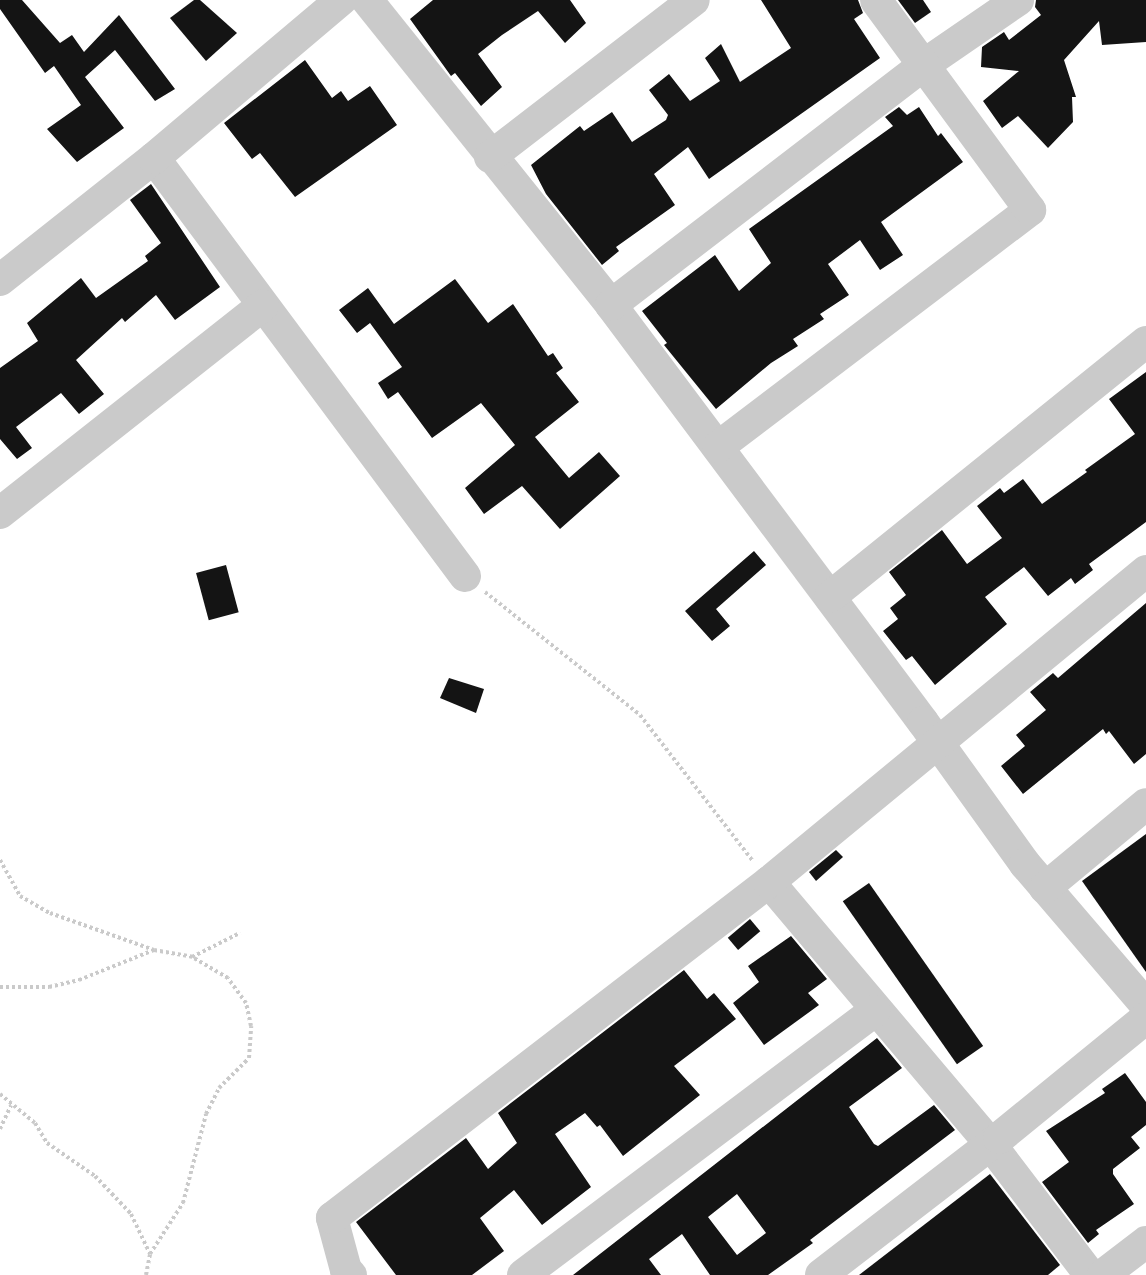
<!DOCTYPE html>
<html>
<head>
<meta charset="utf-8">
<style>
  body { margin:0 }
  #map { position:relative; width:1146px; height:1275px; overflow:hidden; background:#fff; font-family:"Public Sans",sans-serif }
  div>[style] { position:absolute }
  .building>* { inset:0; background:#141414; transform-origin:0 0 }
  .path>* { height:4px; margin-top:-2px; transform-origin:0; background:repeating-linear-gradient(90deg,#cacaca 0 3px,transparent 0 6px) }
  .minor>* { height:32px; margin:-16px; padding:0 16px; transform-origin:16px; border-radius:16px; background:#cacaca }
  span { translate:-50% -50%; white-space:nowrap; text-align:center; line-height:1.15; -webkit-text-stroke:6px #fff; paint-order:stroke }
</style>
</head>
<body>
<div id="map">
  <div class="building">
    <i style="clip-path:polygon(0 0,22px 0,60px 43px,72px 35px,84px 52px,119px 15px,175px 89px,155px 101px,115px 50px,85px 77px,124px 128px,77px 162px,47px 129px,81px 105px,54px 66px,45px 73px,0 9px)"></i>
    <i style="clip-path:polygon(194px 0,200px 0,237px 33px,206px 61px,170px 18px)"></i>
    <i style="clip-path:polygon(433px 0,570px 0,586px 23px,565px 43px,538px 11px,502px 35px,478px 54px,502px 87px,481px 106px,455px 73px,451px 76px,410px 19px)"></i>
    <i style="clip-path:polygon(761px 0,858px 0,863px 13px,854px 19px,880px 58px,709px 179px,688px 147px,654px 174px,675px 205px,616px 247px,619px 251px,602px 265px,546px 194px,531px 165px,580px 126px,584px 131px,612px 112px,632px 142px,666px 120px,668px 115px,649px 90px,669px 74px,690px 101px,720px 81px,705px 58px,721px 44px,740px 82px,791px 48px)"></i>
    <i style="clip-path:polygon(898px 0,923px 0,931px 12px,915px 23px)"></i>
    <i style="clip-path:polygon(1036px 0,1146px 0,1146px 42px,1102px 45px,1099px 21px,1064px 60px,1076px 97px,1072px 97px,1073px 122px,1048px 148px,1018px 116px,1002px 128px,983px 101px,1019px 71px,981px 67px,982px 47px,1004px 32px,1009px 40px,1041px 15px,1035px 7px)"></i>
    <i style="clip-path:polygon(305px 60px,332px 98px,341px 91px,348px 101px,370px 86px,397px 125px,295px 197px,260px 153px,252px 159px,224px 123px)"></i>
    <i style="clip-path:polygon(899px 107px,907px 115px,919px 107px,938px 136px,941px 133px,963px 162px,881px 222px,903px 255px,880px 270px,860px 240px,828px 264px,849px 295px,820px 314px,824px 319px,793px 339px,798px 346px,771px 363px,716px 409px,664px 345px,667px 343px,642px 311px,715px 255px,739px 291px,771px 263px,749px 229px,893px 126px,885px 117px)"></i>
    <i style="clip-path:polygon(151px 184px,220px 287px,175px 320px,156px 295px,125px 322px,122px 318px,76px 360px,104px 394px,79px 414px,61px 393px,16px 427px,32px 448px,17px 459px,0 439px,0 368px,38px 341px,27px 323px,81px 278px,96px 298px,148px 261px,145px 256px,161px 243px,130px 200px)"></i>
    <i style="clip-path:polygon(455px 279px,488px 323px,513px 304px,548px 356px,553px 353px,563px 368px,556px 373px,579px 402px,535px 437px,569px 478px,599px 452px,620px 476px,560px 529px,522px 486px,484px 514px,465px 488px,515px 445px,481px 403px,432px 438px,398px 392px,388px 399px,378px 383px,402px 367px,370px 323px,357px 333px,339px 310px,368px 288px,394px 324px)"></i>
    <i style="clip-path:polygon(1146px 372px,1146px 522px,1089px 564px,1093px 570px,1075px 584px,1071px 578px,1048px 596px,1024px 567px,985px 597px,1007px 624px,935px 685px,912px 656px,906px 660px,883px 631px,898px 619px,890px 608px,906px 595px,889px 572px,942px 530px,967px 564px,1002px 538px,977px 506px,1000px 488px,1004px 493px,1023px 479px,1042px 504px,1087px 472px,1085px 470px,1135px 434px,1109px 399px)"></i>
    <i style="clip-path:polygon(754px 551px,766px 565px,716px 609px,730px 626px,712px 641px,685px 611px)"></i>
    <i style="left:226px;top:565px;width:49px;height:31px;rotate:75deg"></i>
    <i style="clip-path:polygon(1146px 603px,1146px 754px,1134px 764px,1109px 731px,1106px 734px,1103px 729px,1023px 794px,1001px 766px,1025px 746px,1016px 735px,1046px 710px,1030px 692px,1053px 673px,1058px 678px)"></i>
    <i style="clip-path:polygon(449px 678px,484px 689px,476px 713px,440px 698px)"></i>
    <i style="clip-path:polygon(1146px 834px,1146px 972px,1082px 881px)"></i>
    <i style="clip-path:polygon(836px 850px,843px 857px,816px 881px,809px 872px)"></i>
    <i style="left:869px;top:883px;width:199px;height:32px;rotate:55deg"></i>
    <i style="left:750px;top:919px;width:16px;height:29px;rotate:50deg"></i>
    <i style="clip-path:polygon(791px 936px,827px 979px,808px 993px,819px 1005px,764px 1045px,733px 1003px,759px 982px,748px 966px)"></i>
    <i style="clip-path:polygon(684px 970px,707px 999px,714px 993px,736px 1019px,674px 1066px,700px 1095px,623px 1156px,600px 1125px,597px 1127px,585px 1113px,555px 1134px,591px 1187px,542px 1225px,514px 1190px,480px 1218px,504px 1251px,472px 1275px,396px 1275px,356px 1222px,466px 1138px,488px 1169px,517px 1143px,498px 1113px)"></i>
    <i style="clip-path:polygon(evenodd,877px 1038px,902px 1068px,849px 1107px,874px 1144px,878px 1146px,934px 1105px,955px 1130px,810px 1240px,813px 1243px,768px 1275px,710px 1275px,682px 1234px,649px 1259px,661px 1275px,573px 1275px,877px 1038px,737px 1194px,766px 1233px,737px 1255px,708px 1217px,737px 1194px)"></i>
    <i style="clip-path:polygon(1125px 1073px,1146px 1102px,1146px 1125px,1131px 1137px,1140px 1148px,1113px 1169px,1113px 1174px,1134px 1204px,1096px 1230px,1099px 1234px,1088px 1243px,1042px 1182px,1069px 1162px,1046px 1131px,1105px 1093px,1102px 1089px)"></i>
    <i style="clip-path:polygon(990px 1174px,1060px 1265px,1048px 1275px,859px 1275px)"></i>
  </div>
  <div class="path">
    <i style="left:485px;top:592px;width:198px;rotate:38.4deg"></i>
    <i style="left:640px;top:715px;width:185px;rotate:52.3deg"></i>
    <i style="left:0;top:860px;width:41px;rotate:60.9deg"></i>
    <i style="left:20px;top:896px;width:34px;rotate:30deg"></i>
    <i style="left:50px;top:913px;width:110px;rotate:19.6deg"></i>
    <i style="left:154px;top:950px;width:39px;rotate:10deg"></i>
    <i style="left:192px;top:957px;width:54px;rotate:-26.6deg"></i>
    <i style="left:0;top:987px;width:49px"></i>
    <i style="left:49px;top:987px;width:31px;rotate:-13deg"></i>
    <i style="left:79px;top:980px;width:81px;rotate:-21.8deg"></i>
    <i style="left:0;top:1094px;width:45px;rotate:39.6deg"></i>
    <i style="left:35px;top:1123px;width:23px;rotate:59deg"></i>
    <i style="left:47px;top:1143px;width:58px;rotate:34.5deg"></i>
    <i style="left:95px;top:1176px;width:52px;rotate:46.5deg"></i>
    <i style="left:131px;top:1214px;width:44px;rotate:64.6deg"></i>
    <i style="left:0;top:1129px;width:26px;rotate:-65deg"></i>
    <i style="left:146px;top:1275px;width:21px;rotate:-79deg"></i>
    <i style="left:150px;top:1254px;width:61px;rotate:-57.1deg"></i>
    <i style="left:183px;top:1203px;width:92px;rotate:-75.5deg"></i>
    <i style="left:206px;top:1114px;width:29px;rotate:-63deg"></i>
    <i style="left:219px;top:1088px;width:42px;rotate:-45deg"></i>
    <i style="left:249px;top:1058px;width:32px;rotate:-86deg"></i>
    <i style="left:251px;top:1026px;width:24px;rotate:-102deg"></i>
    <i style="left:246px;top:1003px;width:31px;rotate:-126deg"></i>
    <i style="left:228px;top:978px;width:42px;rotate:-149.7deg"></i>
  </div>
  <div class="minor">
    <i style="left:367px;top:0;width:391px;rotate:51.3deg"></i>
    <i style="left:611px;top:305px;width:521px;rotate:53.2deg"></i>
    <i style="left:923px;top:722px;width:175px;rotate:54.3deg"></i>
    <i style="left:1025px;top:864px;width:186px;rotate:49.4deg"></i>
    <i style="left:490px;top:157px;width:257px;rotate:-37.6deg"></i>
    <i style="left:154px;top:158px;width:521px;rotate:53.35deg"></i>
    <i style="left:0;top:280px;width:196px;rotate:-38.4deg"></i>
    <i style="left:154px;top:158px;width:245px;rotate:-40.2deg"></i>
    <i style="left:611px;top:305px;width:396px;rotate:-37.5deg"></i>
    <i style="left:925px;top:64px;width:113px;rotate:-34.5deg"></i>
    <i style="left:718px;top:447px;width:392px;rotate:-37.2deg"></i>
    <i style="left:1030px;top:210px;width:260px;rotate:-126.3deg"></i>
    <i style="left:0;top:513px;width:335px;rotate:-38.3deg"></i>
    <i style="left:830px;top:597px;width:406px;rotate:-38.9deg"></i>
    <i style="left:769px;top:882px;width:344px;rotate:49.8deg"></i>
    <i style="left:991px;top:1145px;width:163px;rotate:52.7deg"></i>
    <i style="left:1045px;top:888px;width:131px;rotate:-39.7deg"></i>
    <i style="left:351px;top:1275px;width:7px;rotate:-135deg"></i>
    <i style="left:346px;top:1270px;width:54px;rotate:-105.1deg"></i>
    <i style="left:332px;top:1218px;width:551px;rotate:-37.56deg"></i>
    <i style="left:769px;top:882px;width:489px;rotate:-39.5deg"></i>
    <i style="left:523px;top:1275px;width:440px;rotate:-36.9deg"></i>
    <i style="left:821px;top:1275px;width:225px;rotate:-37.6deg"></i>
    <i style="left:999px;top:1138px;width:190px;rotate:-39.2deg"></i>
    <i style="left:1103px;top:1275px;width:54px;rotate:-37.5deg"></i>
  </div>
</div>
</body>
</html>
